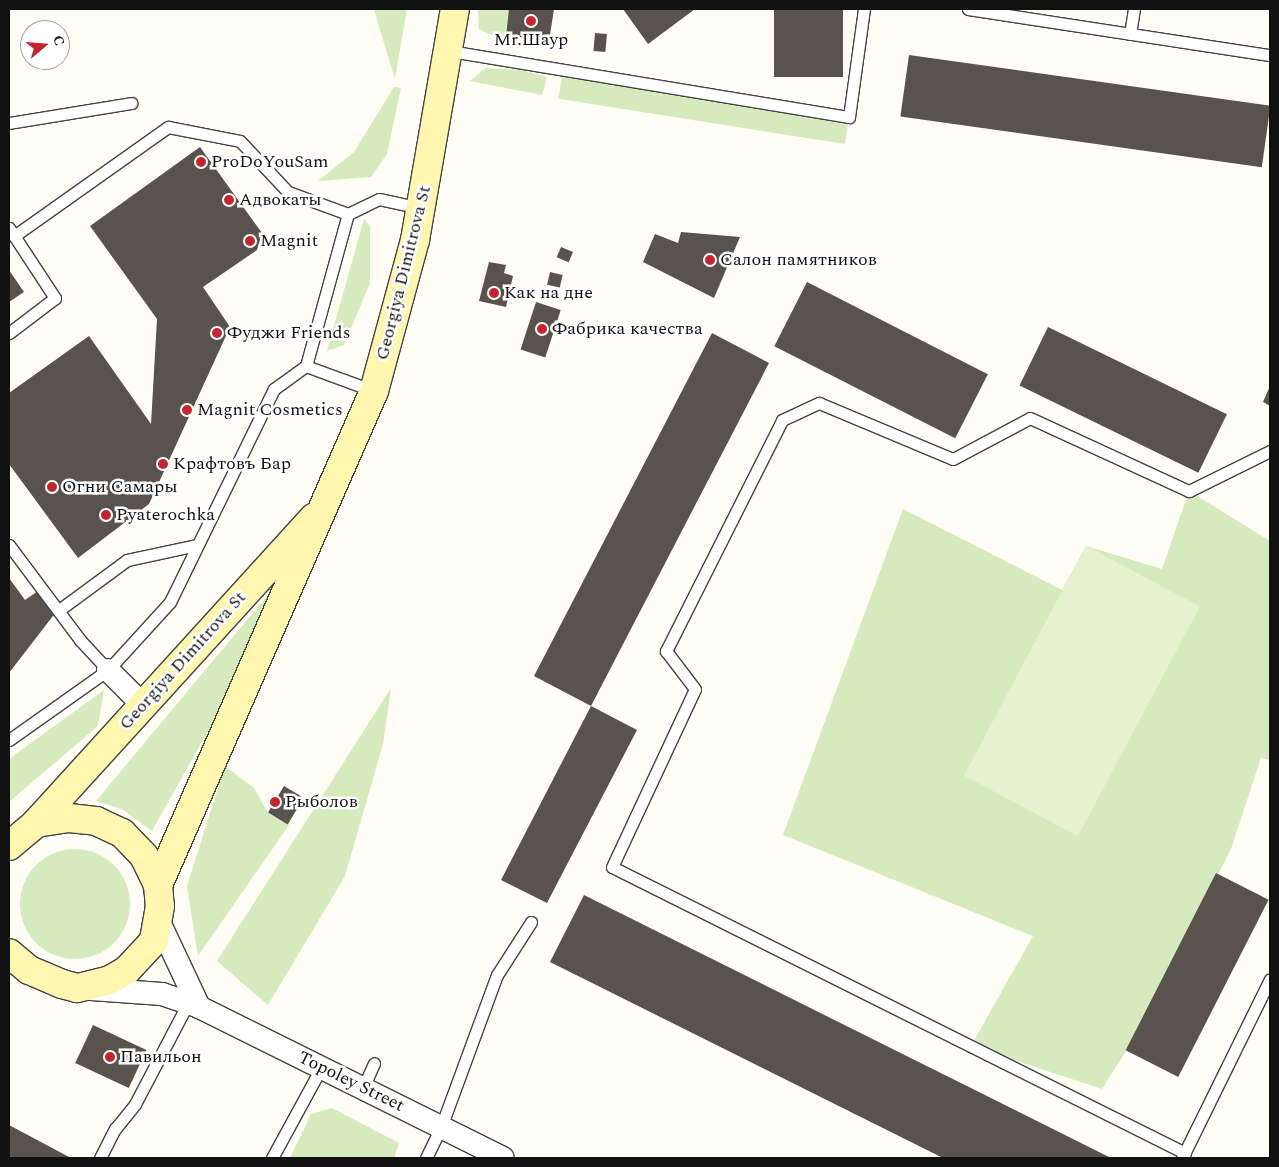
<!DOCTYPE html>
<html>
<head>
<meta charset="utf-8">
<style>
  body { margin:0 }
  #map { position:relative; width:1279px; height:1167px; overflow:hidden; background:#fffdf5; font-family:Spectral,serif }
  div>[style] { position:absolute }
  .green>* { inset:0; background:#d5ebbd; transform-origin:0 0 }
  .round { border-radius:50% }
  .pitch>* { inset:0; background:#e6f2cf; transform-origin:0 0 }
  .building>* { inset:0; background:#5a524d; transform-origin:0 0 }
  .roads { filter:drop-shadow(1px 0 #444) drop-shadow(-1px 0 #444) drop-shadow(0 1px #444) drop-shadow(0 -1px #444) }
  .service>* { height:11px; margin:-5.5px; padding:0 5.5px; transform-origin:5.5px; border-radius:5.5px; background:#fff }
  .minor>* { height:22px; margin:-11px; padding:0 11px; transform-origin:11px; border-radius:11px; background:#fff }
  .secondary>* { height:28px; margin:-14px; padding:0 14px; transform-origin:14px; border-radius:14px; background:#fff6b0 }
  .dots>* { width:14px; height:14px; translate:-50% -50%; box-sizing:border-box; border:2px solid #fff; border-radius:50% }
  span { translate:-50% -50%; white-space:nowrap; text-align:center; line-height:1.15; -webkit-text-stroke:5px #fff; paint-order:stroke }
  .poi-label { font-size:18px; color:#111 }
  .left { translate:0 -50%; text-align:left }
  .street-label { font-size:18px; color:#111 }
  .frame { position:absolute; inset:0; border:10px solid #111; pointer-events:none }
  .north { position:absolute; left:20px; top:20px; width:50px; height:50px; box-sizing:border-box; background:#fff; border:1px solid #a0a0a0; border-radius:50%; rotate:72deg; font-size:14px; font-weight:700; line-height:20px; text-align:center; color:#111 }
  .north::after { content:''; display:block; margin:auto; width:18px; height:22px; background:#c4262e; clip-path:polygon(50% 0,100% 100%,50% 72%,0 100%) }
</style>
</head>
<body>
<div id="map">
  <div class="green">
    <i style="clip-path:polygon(374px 9px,407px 9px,395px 79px,375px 13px)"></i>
    <i style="clip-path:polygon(478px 9px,509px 9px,504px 41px,479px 29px)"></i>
    <i style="clip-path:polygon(486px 68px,520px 70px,547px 77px,542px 95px,470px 81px)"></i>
    <i style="left:563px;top:70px;width:290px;height:29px;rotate:9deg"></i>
    <i style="clip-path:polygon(394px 87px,401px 88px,387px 154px,371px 177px,318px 181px,354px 152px)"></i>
    <i style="clip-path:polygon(364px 219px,370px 226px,370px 283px,344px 345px,327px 351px)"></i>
    <i style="clip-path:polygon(1189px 491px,1270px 541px,1270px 760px,1261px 758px,1231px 849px,1126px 1051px,1102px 1089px,971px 1046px,1033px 936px,783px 835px,903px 509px,1062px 590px,1086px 546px,1162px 569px)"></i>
    <i style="clip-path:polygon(288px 571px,295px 576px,152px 831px,122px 809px,96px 801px)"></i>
    <i style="clip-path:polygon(391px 688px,383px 744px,345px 876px,268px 1005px,217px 961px)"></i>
    <i style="clip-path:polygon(104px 690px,98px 726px,9px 802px,9px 759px)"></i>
    <i style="clip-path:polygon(225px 766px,254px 788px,268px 813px,289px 825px,198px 956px,187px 886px)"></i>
    <i class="round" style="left:20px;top:849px;width:110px;height:110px"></i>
    <i style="clip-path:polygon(332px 1108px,399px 1143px,394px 1158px,290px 1158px,311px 1114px)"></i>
  </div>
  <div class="pitch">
    <i style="left:1086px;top:546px;width:129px;height:260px;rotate:28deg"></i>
  </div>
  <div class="building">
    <i style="clip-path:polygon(509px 9px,554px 9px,549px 41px,506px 35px)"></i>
    <i style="clip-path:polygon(623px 9px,695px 9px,648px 44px)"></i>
    <i style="left:774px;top:9px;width:69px;height:68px"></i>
    <i style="left:595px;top:33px;width:12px;height:18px;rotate:5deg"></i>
    <i style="left:909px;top:55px;width:365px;height:62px;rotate:8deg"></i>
    <i style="clip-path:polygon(200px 147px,262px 233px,257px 250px,203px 287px,230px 327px,149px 504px,78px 558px,9px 464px,9px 393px,89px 336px,151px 424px,157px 319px,90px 226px)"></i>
    <i style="clip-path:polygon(681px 232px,740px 237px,714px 298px,643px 262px,655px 234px,678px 243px)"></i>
    <i style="left:561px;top:247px;width:13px;height:11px;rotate:23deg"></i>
    <i style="clip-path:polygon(489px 262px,506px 265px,504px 273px,513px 276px,506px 307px,479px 301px)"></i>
    <i style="clip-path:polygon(9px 270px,24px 292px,9px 302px)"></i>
    <i style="left:550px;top:272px;width:13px;height:13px;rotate:13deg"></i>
    <i style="left:807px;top:282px;width:203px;height:72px;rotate:27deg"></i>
    <i style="left:536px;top:302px;width:26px;height:50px;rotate:18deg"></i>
    <i style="left:1048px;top:327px;width:199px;height:65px;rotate:26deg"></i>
    <i style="clip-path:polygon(712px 333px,769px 363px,591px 706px,637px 730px,547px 903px,501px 880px,591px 706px,534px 676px)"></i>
    <i style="clip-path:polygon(1270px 386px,1270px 406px,1263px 402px)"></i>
    <i style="clip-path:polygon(9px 578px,25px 600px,41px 589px,56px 612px,9px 673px)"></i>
    <i style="left:284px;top:786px;width:23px;height:31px;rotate:31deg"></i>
    <i style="left:1216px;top:873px;width:59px;height:199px;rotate:27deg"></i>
    <i style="clip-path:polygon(584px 895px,1111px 1158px,943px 1158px,550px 962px)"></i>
    <i style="left:93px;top:1025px;width:59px;height:42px;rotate:25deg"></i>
    <i style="clip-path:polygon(9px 1125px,71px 1158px,9px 1158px)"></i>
  </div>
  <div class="roads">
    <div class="service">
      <i style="left:968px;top:9px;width:305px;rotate:8.7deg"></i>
      <i style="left:1130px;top:34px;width:25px;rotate:-81deg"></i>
      <i style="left:450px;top:51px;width:404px;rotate:9.4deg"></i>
      <i style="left:849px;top:117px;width:109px;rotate:-82.1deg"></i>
      <i style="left:9px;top:123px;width:124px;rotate:-9.3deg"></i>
      <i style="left:9px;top:228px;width:84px;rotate:56.7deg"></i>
      <i style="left:55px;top:298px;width:58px;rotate:142.7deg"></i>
      <i style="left:14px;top:236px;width:189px;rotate:-35.3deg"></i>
      <i style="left:168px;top:127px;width:73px;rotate:11deg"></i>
      <i style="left:240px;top:141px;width:70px;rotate:46.7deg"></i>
      <i style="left:288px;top:192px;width:64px;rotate:20.1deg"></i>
      <i style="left:306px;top:366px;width:158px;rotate:-74.6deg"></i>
      <i style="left:348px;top:214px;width:34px;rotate:-26deg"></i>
      <i style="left:379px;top:199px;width:43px;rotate:12.1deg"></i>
      <i style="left:9px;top:545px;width:119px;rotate:53.2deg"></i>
      <i style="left:80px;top:640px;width:41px;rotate:47deg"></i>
      <i style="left:59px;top:610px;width:84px;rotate:-36.3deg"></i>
      <i style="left:127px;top:560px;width:72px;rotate:-12.1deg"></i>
      <i style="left:9px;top:740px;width:121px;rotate:-35.3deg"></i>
      <i style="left:108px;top:670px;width:92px;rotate:-47.6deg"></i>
      <i style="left:170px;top:602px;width:237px;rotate:-64deg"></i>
      <i style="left:274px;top:389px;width:39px;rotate:-36deg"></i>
      <i style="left:306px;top:366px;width:72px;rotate:20.2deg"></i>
      <i style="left:363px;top:1088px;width:27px;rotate:-66deg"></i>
      <i style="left:1185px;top:1153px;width:640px;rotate:-153.47deg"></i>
      <i style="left:612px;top:867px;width:196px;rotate:-65deg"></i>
      <i style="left:695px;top:689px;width:48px;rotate:-127.3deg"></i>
      <i style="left:666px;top:651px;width:258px;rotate:-63.3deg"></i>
      <i style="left:782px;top:420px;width:41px;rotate:-24.7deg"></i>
      <i style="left:819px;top:403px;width:145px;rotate:22.7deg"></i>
      <i style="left:953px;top:459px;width:87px;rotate:-28deg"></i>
      <i style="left:1030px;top:418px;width:175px;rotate:24.7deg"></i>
      <i style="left:1189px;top:491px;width:90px;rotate:-26.3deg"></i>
      <i style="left:100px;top:1158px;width:33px;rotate:-63deg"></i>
      <i style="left:115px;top:1129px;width:32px;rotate:-51deg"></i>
      <i style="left:135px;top:1104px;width:112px;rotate:-62.3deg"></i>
      <i style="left:272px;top:1158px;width:102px;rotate:-61.4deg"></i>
      <i style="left:426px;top:1158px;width:34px;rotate:-64deg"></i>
      <i style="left:441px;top:1127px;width:162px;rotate:-69.8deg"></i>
      <i style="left:497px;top:975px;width:63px;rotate:-57.3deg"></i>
      <i style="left:1182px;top:1158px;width:199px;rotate:-63.8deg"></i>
    </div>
    <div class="minor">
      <i style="left:108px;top:670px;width:49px;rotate:45deg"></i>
      <i style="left:159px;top:922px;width:94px;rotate:64.8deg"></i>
      <i style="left:91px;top:989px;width:71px;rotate:4deg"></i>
      <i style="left:162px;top:994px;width:39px;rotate:19deg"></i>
      <i style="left:199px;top:1007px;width:339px;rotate:26.4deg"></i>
    </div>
    <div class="secondary">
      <i style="left:36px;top:823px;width:413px;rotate:-47.7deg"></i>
      <i style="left:9px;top:846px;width:35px;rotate:-40deg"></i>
      <i style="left:36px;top:823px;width:33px;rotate:-9deg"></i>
      <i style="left:69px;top:818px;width:27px;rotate:6deg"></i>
      <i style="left:96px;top:821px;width:29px;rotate:25deg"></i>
      <i style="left:122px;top:833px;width:32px;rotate:46deg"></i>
      <i style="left:144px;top:856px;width:32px;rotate:64deg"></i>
      <i style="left:158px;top:885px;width:21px;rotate:85deg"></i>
      <i style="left:160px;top:906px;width:36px;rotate:100deg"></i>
      <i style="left:154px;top:941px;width:40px;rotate:133deg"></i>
      <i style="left:127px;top:970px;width:20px;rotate:150deg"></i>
      <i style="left:110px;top:980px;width:34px;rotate:166deg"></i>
      <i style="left:77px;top:988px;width:16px;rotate:-165deg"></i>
      <i style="left:62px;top:984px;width:36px;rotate:-157deg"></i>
      <i style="left:29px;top:970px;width:26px;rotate:-140deg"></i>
      <i style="left:158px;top:885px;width:539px;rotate:-66.38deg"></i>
      <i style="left:374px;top:391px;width:156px;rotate:-74.8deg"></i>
      <i style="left:415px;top:240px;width:234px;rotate:-80.2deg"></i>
    </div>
  </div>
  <div class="dots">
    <i style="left:531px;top:21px;background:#c4262e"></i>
    <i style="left:201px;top:162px;background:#c4262e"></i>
    <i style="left:229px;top:200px;background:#c4262e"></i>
    <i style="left:250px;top:241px;background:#c4262e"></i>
    <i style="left:710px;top:260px;background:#c4262e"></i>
    <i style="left:494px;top:293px;background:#c4262e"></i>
    <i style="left:542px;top:329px;background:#c4262e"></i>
    <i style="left:217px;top:333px;background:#c4262e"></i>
    <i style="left:187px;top:410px;background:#c4262e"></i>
    <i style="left:163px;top:464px;background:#c4262e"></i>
    <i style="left:52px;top:487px;background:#c4262e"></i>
    <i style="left:106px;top:515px;background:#c4262e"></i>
    <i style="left:275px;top:802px;background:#c4262e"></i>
    <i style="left:110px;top:1057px;background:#c4262e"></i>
  </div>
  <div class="poi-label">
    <span style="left:531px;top:40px">Mr.Шаур</span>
    <span class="left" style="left:211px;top:162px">ProDoYouSam</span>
    <span class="left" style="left:239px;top:200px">Адвокаты</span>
    <span class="left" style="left:260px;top:241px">Magnit</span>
    <span class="left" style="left:720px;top:260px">Салон памятников</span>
    <span class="left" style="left:504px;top:293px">Как на дне</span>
    <span class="left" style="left:552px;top:329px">Фабрика качества</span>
    <span class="left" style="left:227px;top:333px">Фуджи Friends</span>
    <span class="left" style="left:197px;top:410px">Magnit Cosmetics</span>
    <span class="left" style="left:173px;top:464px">Крафтовъ Бар</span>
    <span class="left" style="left:62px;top:487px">Огни Самары</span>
    <span class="left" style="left:116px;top:515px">Pyaterochka</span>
    <span class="left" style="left:285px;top:802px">Рыболов</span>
    <span class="left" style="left:120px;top:1057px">Павильон</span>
  </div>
  <div class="street-label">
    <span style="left:404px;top:273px;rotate:-76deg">Georgiya Dimitrova St</span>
    <span style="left:183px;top:661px;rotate:-48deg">Georgiya Dimitrova St</span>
    <span style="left:351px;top:1082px;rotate:26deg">Topoley Street</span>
  </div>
  <div class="frame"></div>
  <div class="north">С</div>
</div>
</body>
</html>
